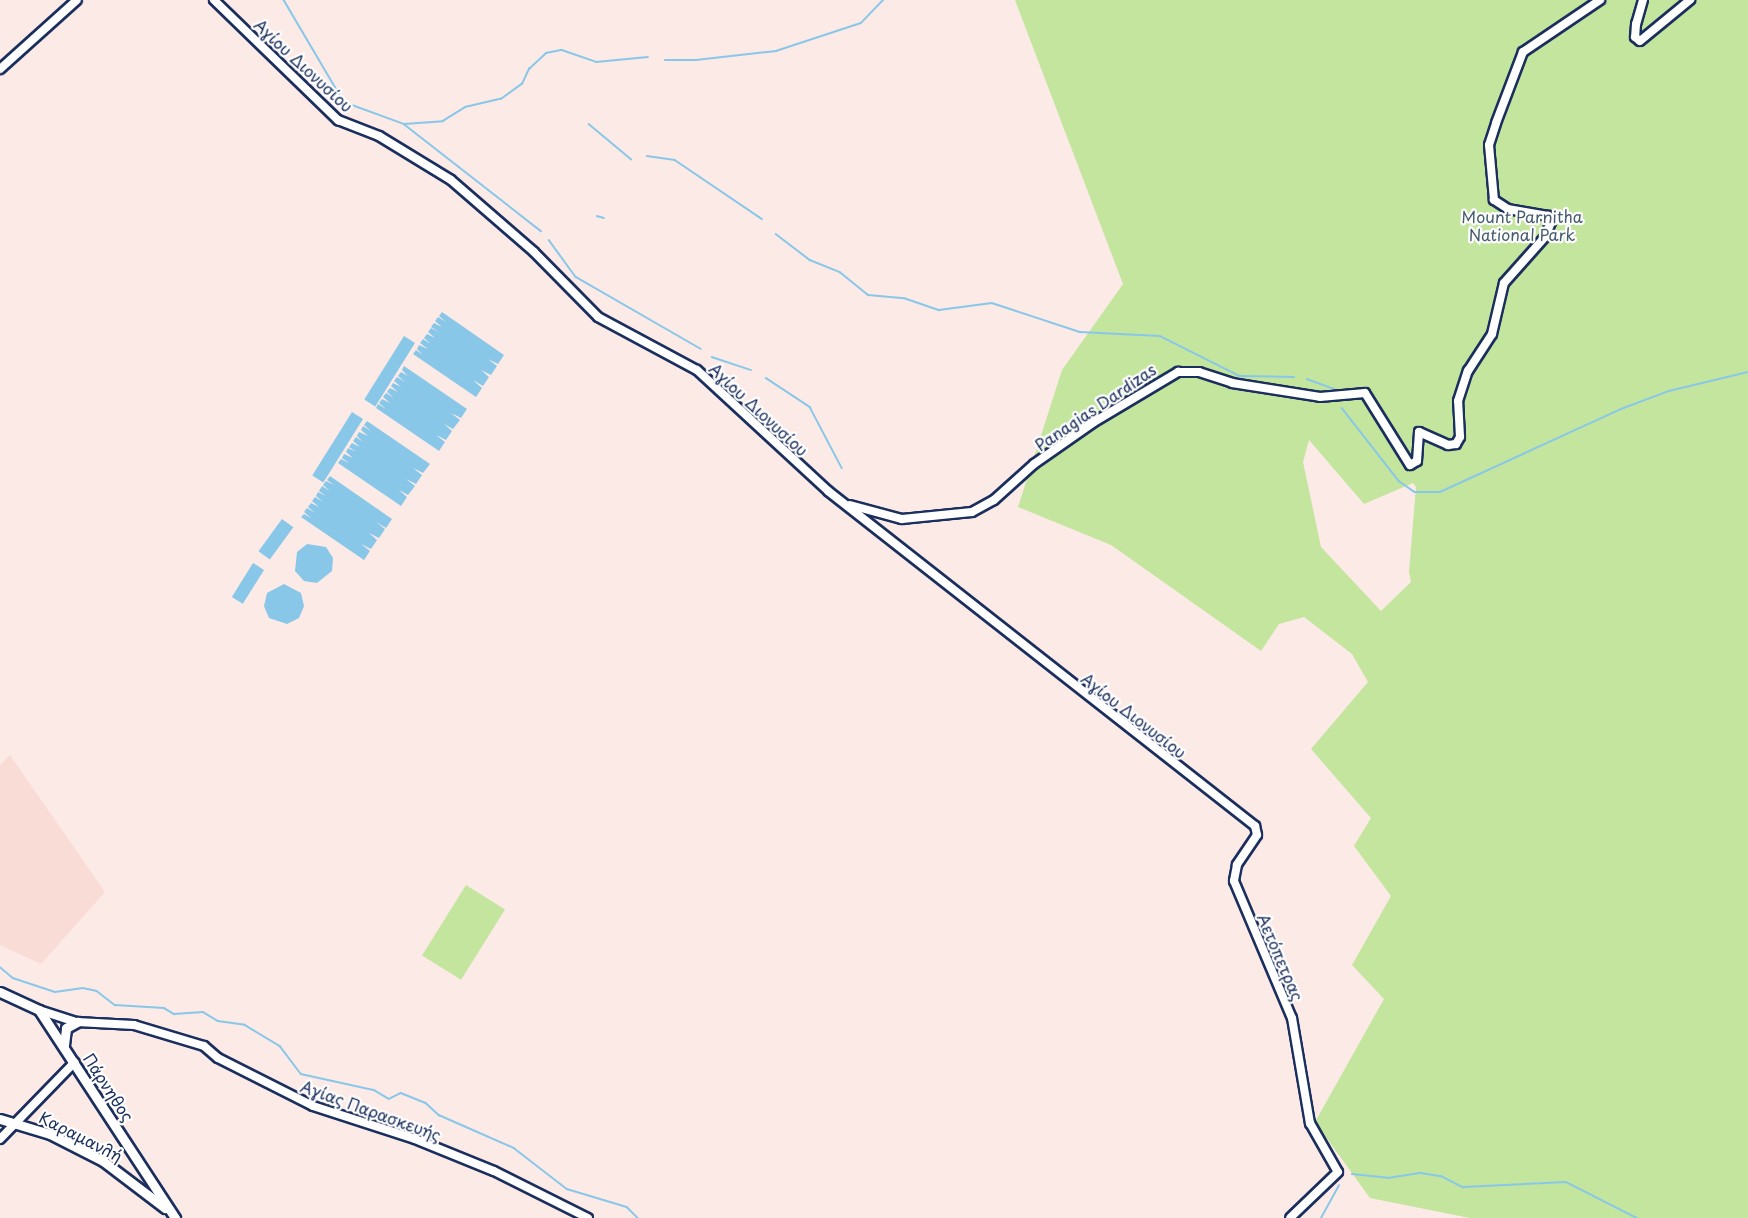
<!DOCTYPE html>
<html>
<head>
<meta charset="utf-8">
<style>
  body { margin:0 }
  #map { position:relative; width:1748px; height:1218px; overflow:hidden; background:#fceae7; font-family:"Playpen Sans",sans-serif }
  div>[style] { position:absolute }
  .built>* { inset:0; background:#fadcd6 }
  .green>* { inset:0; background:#c4e59d; transform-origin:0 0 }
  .water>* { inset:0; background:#89c7e9; transform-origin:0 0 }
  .stream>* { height:1.5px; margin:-0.75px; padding:0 0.75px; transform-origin:0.75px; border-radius:0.75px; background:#89c7e9 }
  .roads { filter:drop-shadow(2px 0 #1b2f5e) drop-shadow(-2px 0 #1b2f5e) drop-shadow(0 2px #1b2f5e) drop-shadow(0 -2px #1b2f5e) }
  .tertiary>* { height:8px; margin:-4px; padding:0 4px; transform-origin:4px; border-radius:4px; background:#fff }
  .secondary>* { height:9px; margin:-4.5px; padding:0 4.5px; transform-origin:4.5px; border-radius:4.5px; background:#fff }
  span { translate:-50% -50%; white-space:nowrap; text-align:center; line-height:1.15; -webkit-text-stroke:4.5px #fff; paint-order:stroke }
  .street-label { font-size:16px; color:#1b2f5e }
  .park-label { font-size:16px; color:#455c6e }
</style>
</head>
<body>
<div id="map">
  <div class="built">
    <i style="clip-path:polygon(10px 755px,105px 892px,41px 964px,0 945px,0 765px)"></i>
  </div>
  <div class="green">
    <i style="clip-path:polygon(evenodd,1015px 0,1748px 0,1748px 1218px,1470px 1218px,1370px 1198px,1315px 1122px,1384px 999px,1352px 965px,1391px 896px,1354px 846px,1371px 818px,1311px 749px,1368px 682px,1352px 654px,1304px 617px,1279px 624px,1261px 651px,1111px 545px,1018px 507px,1062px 370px,1123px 284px,1015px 0,1309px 440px,1364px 504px,1413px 483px,1416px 487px,1409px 572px,1411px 582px,1381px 611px,1321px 547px,1303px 462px,1309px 440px)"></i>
    <i style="left:466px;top:885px;width:46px;height:83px;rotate:32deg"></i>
  </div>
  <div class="water">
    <i style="clip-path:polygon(442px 312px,504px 355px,498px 364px,488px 359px,497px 366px,491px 375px,481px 370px,489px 377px,483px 386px,473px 380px,482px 388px,476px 397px,413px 354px,416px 350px,423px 355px,417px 349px,419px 345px,428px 349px,420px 343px,423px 339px,431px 344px,424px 338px,427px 334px,435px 338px,428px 332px,431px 328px,439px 332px,431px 327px,434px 323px,442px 327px,435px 321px,438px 317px,446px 322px,439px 316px)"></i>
    <i style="left:404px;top:336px;width:13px;height:75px;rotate:32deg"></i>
    <i style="clip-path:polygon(404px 366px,467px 409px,461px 418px,451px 413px,460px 420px,453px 429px,444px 424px,452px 431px,446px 440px,436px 435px,445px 442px,439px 451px,376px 408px,378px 404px,386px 409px,379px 403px,382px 399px,390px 403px,383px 397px,386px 393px,394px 398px,387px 392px,390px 388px,398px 392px,391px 386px,393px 383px,401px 387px,394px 381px,397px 377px,405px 382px,398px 376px,401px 372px,408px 376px,402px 370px)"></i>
    <i style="left:352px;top:412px;width:13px;height:75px;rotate:32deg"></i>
    <i style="clip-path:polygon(367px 421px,430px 464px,423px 473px,413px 468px,422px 475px,416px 484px,406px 479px,415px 486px,408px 495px,399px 490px,407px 497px,401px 506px,338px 463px,341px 459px,349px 463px,342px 458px,344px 454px,353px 458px,346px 452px,348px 448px,356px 452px,349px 447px,352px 443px,360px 447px,353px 441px,356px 437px,363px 442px,357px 436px,359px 432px,368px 436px,361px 430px,363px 426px,371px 431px,364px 425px)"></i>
    <i style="clip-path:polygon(330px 476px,392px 519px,386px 528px,376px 522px,385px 529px,379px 538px,369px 533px,377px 540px,371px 549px,361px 544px,370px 551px,364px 560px,301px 517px,304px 514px,311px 518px,304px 512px,307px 508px,315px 513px,308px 507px,311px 503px,319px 507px,312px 501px,315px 497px,323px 502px,316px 496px,318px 492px,326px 496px,319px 491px,322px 486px,330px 491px,323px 485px,326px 481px,334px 485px,327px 480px)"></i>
    <i style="left:282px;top:519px;width:14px;height:40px;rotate:36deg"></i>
    <i style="clip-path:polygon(307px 544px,326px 547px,333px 558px,332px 571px,317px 583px,304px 581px,295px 571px,297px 552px)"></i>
    <i style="left:253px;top:563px;width:13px;height:40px;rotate:32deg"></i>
    <i style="clip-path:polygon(284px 584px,301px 593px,304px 606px,299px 618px,287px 624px,269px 618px,264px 606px,267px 593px)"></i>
  </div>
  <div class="stream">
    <i style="left:284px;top:0;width:118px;rotate:59.5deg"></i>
    <i style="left:344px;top:102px;width:64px;rotate:20.1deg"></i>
    <i style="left:404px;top:124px;width:174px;rotate:38deg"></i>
    <i style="left:665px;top:60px;width:31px"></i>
    <i style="left:696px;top:60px;width:81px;rotate:-6.4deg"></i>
    <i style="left:776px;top:51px;width:89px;rotate:-18.2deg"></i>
    <i style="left:861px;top:23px;width:32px;rotate:-46deg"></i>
    <i style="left:404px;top:124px;width:39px;rotate:-4deg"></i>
    <i style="left:443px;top:121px;width:26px;rotate:-32deg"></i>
    <i style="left:465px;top:107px;width:37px;rotate:-13deg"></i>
    <i style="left:501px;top:99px;width:26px;rotate:-36deg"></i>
    <i style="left:522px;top:84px;width:17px;rotate:-65deg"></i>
    <i style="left:529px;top:69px;width:23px;rotate:-43deg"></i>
    <i style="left:546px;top:53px;width:16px;rotate:-11deg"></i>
    <i style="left:562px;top:50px;width:36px;rotate:19deg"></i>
    <i style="left:596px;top:62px;width:52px;rotate:-5.5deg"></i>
    <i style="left:589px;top:124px;width:55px;rotate:39.8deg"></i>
    <i style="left:647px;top:156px;width:28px;rotate:8deg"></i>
    <i style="left:675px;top:160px;width:105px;rotate:34.1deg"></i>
    <i style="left:597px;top:216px;width:7px;rotate:16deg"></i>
    <i style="left:776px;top:234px;width:43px;rotate:37.4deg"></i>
    <i style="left:810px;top:260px;width:32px;rotate:22deg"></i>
    <i style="left:840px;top:272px;width:36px;rotate:39deg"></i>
    <i style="left:868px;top:295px;width:36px;rotate:5deg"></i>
    <i style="left:904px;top:298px;width:37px;rotate:19deg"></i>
    <i style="left:939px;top:310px;width:53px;rotate:-7.5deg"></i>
    <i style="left:992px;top:303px;width:93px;rotate:18.2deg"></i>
    <i style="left:1080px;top:332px;width:80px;rotate:2.9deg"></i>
    <i style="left:1160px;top:336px;width:89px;rotate:26.6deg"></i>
    <i style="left:1240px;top:376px;width:54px;rotate:1.1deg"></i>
    <i style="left:549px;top:240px;width:46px;rotate:53.9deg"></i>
    <i style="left:576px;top:277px;width:144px;rotate:29.9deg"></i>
    <i style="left:712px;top:357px;width:41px;rotate:18.4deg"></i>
    <i style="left:766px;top:378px;width:53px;rotate:33.4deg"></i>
    <i style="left:810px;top:407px;width:69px;rotate:62.3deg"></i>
    <i style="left:1307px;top:379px;width:29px;rotate:20deg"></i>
    <i style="left:1342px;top:408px;width:93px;rotate:52deg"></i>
    <i style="left:1399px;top:481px;width:19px;rotate:35deg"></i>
    <i style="left:1415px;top:492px;width:25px"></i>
    <i style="left:1440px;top:492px;width:199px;rotate:-24.6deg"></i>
    <i style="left:1621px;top:409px;width:51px;rotate:-20.6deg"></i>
    <i style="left:1669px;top:391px;width:81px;rotate:-13.5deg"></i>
    <i style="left:0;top:967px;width:17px;rotate:40deg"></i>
    <i style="left:13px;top:978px;width:44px;rotate:18.4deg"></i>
    <i style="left:55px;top:992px;width:28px;rotate:-8deg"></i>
    <i style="left:83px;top:988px;width:14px;rotate:12deg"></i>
    <i style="left:97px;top:991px;width:23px;rotate:38deg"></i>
    <i style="left:115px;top:1005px;width:49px;rotate:3.5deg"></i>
    <i style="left:164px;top:1008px;width:12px;rotate:31deg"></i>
    <i style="left:174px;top:1014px;width:29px;rotate:-4deg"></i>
    <i style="left:203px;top:1012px;width:17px;rotate:31deg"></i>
    <i style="left:218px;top:1021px;width:27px;rotate:8deg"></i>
    <i style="left:245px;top:1025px;width:41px;rotate:31deg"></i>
    <i style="left:280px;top:1046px;width:35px;rotate:53deg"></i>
    <i style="left:301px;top:1074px;width:75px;rotate:12.4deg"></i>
    <i style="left:374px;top:1090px;width:17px;rotate:31deg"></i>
    <i style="left:389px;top:1099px;width:13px;rotate:-27deg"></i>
    <i style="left:401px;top:1093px;width:27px;rotate:22deg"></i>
    <i style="left:426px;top:1103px;width:18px;rotate:43deg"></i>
    <i style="left:439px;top:1115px;width:82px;rotate:23.7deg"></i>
    <i style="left:514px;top:1148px;width:67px;rotate:37.7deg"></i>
    <i style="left:567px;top:1189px;width:63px;rotate:16.7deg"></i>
    <i style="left:627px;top:1207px;width:16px;rotate:45deg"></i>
    <i style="left:1352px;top:1174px;width:36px;rotate:6deg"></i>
    <i style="left:1388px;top:1178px;width:33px;rotate:-9deg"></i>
    <i style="left:1421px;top:1173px;width:20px;rotate:9deg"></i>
    <i style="left:1441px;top:1176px;width:25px;rotate:27deg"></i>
    <i style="left:1463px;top:1187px;width:103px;rotate:-2.8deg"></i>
    <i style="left:1566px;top:1182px;width:80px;rotate:26.9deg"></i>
    <i style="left:1321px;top:1218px;width:37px;rotate:-61deg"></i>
  </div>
  <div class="roads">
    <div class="tertiary">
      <i style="left:214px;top:0;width:173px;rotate:44.1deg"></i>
      <i style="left:338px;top:120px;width:44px;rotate:21.3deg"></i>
      <i style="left:379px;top:136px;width:84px;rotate:31.4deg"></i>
      <i style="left:451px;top:180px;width:110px;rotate:40.9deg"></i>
      <i style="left:534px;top:252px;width:91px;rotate:45.4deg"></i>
      <i style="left:598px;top:317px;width:112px;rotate:28.2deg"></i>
      <i style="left:697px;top:370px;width:178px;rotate:42.7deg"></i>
      <i style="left:828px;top:491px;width:543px;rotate:38.12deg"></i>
      <i style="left:1255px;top:826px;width:9px;rotate:77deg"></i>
      <i style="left:1257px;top:835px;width:36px;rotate:124deg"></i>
      <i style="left:1237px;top:865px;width:16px;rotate:101deg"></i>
      <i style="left:1234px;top:881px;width:149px;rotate:67.1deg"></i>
      <i style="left:1292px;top:1018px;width:107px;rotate:80.3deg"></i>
      <i style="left:1310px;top:1123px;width:56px;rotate:60.3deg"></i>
      <i style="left:1338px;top:1172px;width:66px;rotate:136.2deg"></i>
      <i style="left:1643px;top:0;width:25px;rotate:106deg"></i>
      <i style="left:1636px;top:24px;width:13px;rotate:94deg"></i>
      <i style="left:1635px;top:37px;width:6px;rotate:39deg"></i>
      <i style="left:1640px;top:41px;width:65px;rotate:-39.4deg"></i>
      <i style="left:0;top:69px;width:103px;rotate:-41.9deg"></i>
      <i style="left:850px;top:505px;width:54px;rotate:15.1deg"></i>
      <i style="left:902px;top:519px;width:70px;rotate:-5.7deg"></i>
      <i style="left:972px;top:512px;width:25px;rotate:-29deg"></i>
      <i style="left:994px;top:500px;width:54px;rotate:-42deg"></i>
      <i style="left:1034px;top:464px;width:73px;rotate:-35deg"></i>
      <i style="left:1094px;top:422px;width:98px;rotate:-30.8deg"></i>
      <i style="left:1178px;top:372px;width:21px"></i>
      <i style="left:1199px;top:372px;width:35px;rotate:18deg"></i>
      <i style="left:1232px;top:383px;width:89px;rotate:9deg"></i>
      <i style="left:1320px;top:397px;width:45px;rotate:-5.1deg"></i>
      <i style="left:1365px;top:393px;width:85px;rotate:58deg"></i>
      <i style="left:1410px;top:465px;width:8px;rotate:-30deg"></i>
      <i style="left:1417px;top:461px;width:29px;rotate:-86deg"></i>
      <i style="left:1419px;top:432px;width:32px;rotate:24deg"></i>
      <i style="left:1448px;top:445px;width:8px;rotate:-7deg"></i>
      <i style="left:1456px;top:444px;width:8px;rotate:-60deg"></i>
      <i style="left:1460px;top:437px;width:36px;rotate:-93deg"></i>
      <i style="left:1458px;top:401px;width:32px;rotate:-72deg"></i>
      <i style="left:1468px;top:371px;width:44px;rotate:-57deg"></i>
      <i style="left:1492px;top:334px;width:52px;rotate:-76.8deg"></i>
      <i style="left:1504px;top:283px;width:62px;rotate:-48.3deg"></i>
      <i style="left:1545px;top:237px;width:16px;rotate:-68deg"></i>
      <i style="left:1551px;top:222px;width:7px;rotate:-117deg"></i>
      <i style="left:1548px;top:216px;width:41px;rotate:-170.1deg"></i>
      <i style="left:1508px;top:209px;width:17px;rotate:-147deg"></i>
      <i style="left:1494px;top:200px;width:55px;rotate:-95.2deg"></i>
      <i style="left:1489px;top:145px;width:23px;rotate:-72deg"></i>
      <i style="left:1496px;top:123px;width:76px;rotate:-69.2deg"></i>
      <i style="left:1523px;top:52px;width:93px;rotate:-34deg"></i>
      <i style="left:39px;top:1010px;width:40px;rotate:18deg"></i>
      <i style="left:77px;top:1022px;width:57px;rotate:3deg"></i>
      <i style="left:134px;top:1025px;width:73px;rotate:16.7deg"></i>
      <i style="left:204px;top:1046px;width:18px;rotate:41deg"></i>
      <i style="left:218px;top:1058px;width:106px;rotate:26.8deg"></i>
      <i style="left:313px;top:1106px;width:107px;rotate:17.9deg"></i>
      <i style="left:415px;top:1139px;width:85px;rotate:22.1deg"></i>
      <i style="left:494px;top:1171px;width:105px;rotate:26.6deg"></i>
      <i style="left:0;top:1139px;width:107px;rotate:-45.8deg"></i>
    </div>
    <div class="secondary">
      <i style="left:0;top:992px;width:43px;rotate:24.8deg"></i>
      <i style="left:39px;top:1010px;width:249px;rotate:56.8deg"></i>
      <i style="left:64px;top:1045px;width:17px;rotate:-83deg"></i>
      <i style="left:66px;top:1028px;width:13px;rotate:-29deg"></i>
      <i style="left:0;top:1119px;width:52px;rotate:16.7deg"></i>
      <i style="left:50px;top:1134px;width:59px;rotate:27deg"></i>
      <i style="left:103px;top:1161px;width:78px;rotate:37.2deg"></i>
    </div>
  </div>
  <div class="street-label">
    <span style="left:304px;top:65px;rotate:43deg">Αγίου Διονυσίου</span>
    <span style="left:1095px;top:407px;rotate:-34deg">Panagias Dardizas</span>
    <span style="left:759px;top:409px;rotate:43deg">Αγίου Διονυσίου</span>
    <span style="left:1134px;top:715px;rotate:38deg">Αγίου Διονυσίου</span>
    <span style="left:1281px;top:957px;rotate:67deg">Αετόπετρας</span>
    <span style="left:109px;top:1087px;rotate:57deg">Πάρνηθος</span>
    <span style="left:371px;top:1110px;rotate:20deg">Αγίας Παρασκευής</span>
    <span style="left:81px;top:1136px;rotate:27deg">Καραμανλή</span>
  </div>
  <div class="park-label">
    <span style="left:1522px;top:225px">Mount Parnitha<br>National Park</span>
  </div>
</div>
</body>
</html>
